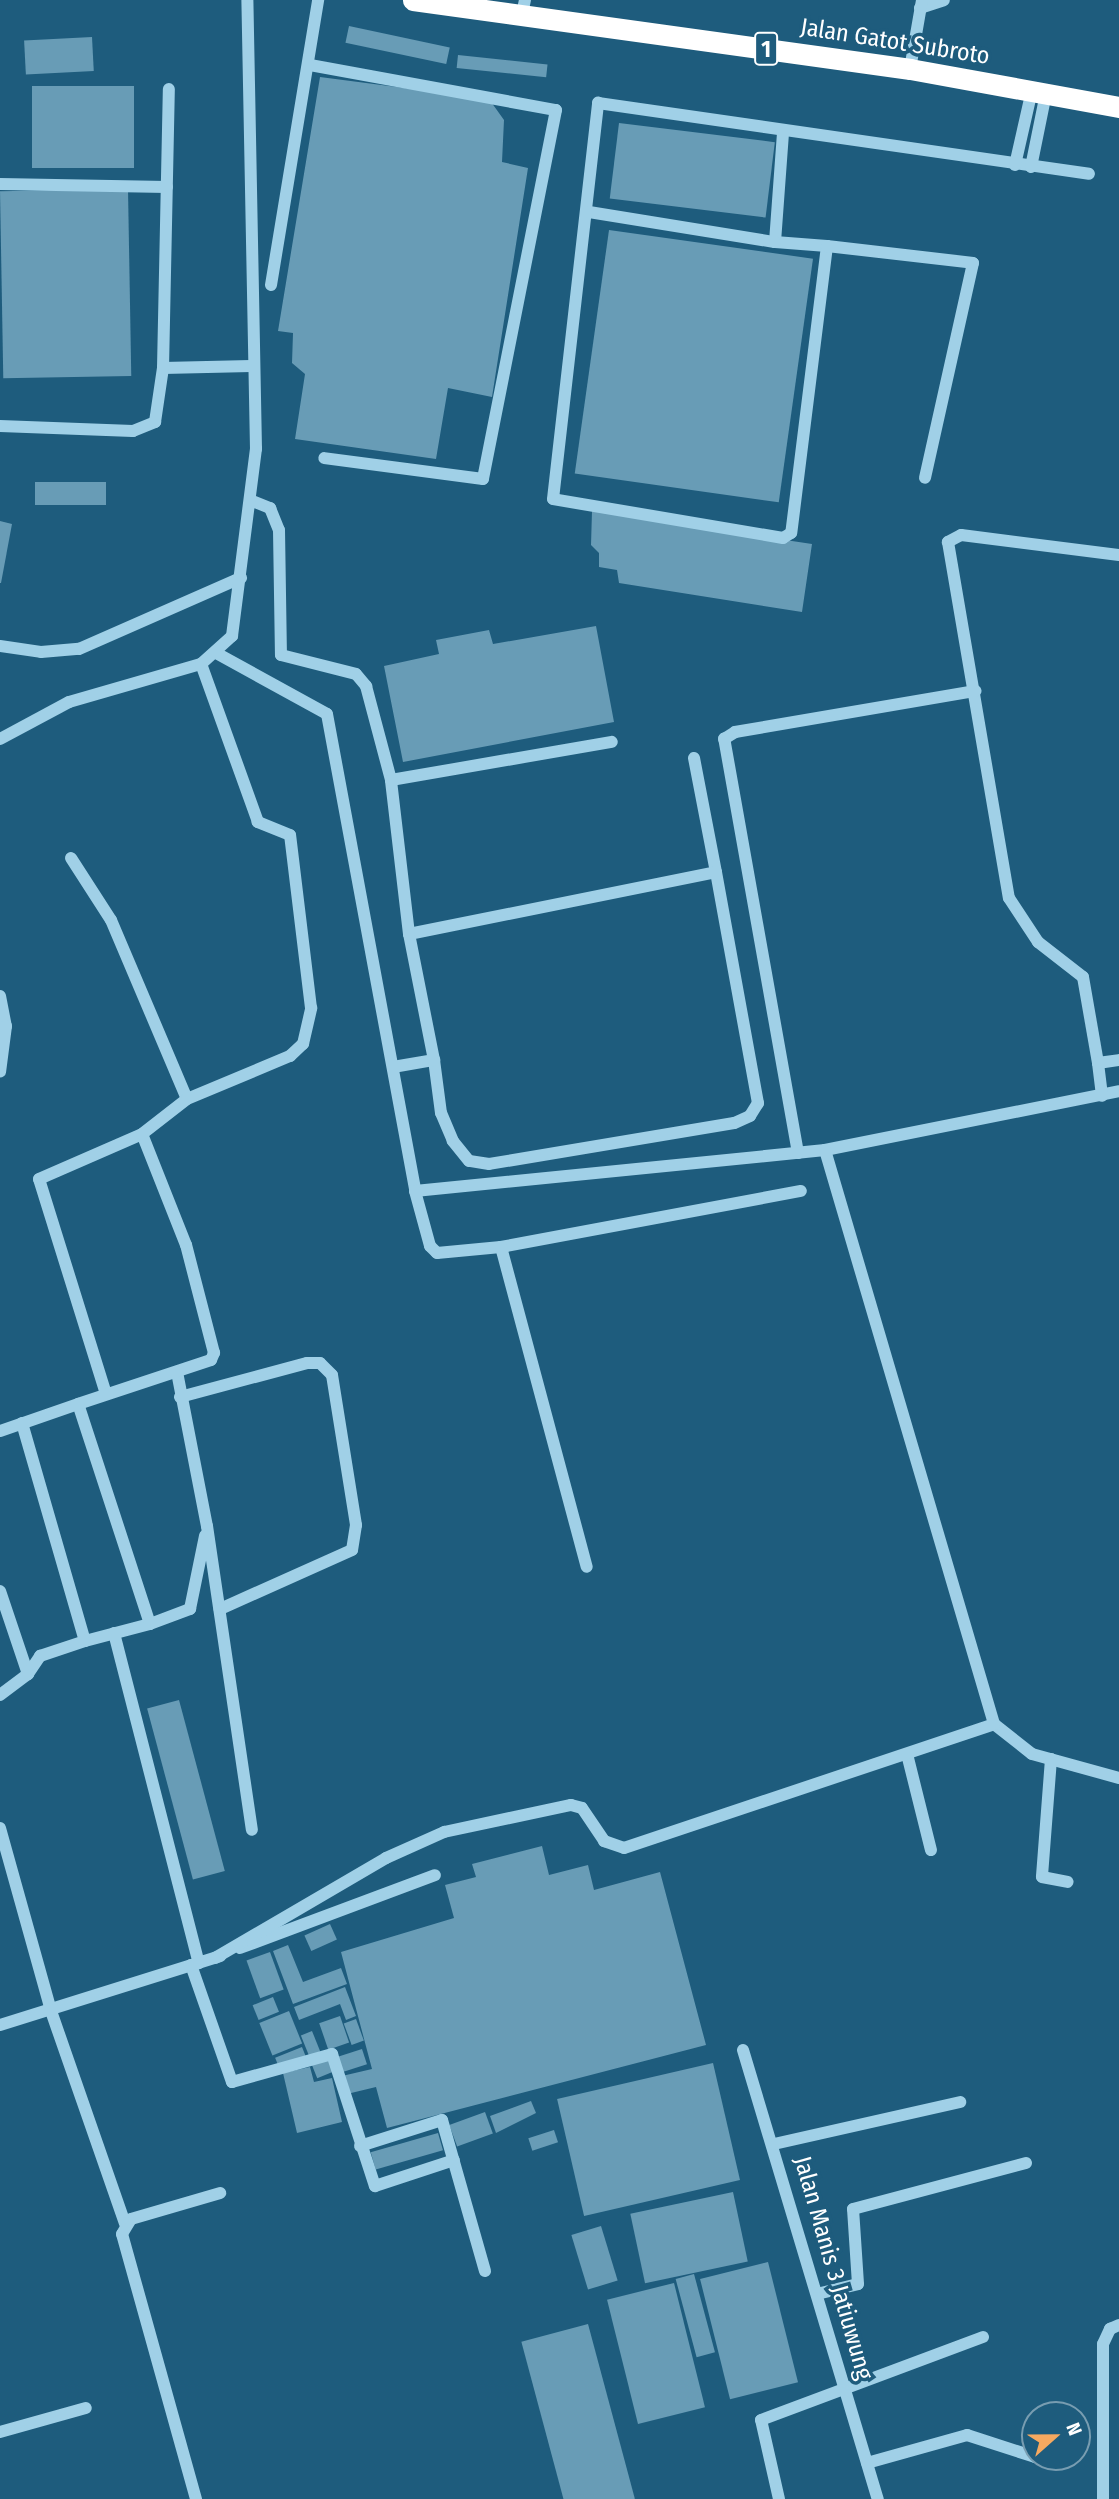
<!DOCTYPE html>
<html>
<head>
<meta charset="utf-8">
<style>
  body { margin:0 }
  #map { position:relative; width:1119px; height:2499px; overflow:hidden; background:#1e5c7d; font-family:"Fira Sans Condensed",sans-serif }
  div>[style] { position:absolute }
  .building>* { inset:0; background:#689cb6; transform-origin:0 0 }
  .minor>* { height:12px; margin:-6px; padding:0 6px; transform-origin:6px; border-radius:6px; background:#a0d0e7 }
  .highway>* { height:21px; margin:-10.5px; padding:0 10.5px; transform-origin:10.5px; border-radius:10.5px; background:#fff }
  span { translate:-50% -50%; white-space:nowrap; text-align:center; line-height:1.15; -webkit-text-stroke:7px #1e5c7d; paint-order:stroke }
  .shield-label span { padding:2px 5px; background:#1e5c7d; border:2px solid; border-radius:5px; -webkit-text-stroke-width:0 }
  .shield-label { font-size:23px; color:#fff; font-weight:700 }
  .street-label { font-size:24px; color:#fff }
  .north { position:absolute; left:1021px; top:2401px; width:70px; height:70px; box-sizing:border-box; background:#1e5c7d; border:2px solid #789db1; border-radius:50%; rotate:69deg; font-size:19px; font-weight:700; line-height:28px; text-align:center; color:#fff }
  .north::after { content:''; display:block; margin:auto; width:24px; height:32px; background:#f6a960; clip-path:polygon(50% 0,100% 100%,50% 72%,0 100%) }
</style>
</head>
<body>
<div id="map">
  <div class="building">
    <i style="left:349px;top:26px;width:103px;height:17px;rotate:12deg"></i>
    <i style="left:92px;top:37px;width:34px;height:68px;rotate:87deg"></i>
    <i style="left:458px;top:55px;width:90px;height:13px;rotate:6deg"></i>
    <i style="clip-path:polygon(320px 77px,489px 99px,504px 120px,502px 162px,528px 168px,492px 397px,448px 388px,436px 459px,295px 439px,305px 374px,292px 363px,293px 333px,278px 331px)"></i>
    <i style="left:32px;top:86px;width:102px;height:82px"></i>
    <i style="left:619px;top:123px;width:157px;height:76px;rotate:7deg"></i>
    <i style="left:128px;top:189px;width:187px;height:128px;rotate:89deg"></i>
    <i style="left:609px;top:230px;width:206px;height:246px;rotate:8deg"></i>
    <i style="left:35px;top:482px;width:71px;height:23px"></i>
    <i style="clip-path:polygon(592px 511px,812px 544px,802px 612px,619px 583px,617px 570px,599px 567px,599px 553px,591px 545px)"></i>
    <i style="clip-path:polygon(0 521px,12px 524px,1px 583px,0 583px)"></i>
    <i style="clip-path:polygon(596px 626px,614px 722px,403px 762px,384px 666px,439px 654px,436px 640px,489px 630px,493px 644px)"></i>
    <i style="left:179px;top:1700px;width:177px;height:33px;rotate:75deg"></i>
    <i style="clip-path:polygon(542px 1846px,549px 1875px,588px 1865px,594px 1890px,660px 1872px,706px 2045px,387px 2128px,376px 2087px,347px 2094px,342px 2076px,372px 2069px,341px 1952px,454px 1918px,445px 1885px,476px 1877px,472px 1864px)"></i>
    <i style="left:330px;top:1924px;width:17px;height:28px;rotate:66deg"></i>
    <i style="clip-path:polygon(288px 1945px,303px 1982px,341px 1968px,347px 1984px,293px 2004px,273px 1951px)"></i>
    <i style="left:270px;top:1952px;width:40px;height:25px;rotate:70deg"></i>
    <i style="clip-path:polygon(345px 1987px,356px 2016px,346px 2020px,340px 2004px,299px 2020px,294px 2007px)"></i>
    <i style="left:273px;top:1997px;width:16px;height:22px;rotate:68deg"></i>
    <i style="left:289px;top:2011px;width:35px;height:32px;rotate:68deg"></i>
    <i style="left:340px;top:2016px;width:28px;height:22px;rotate:71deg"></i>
    <i style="left:356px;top:2019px;width:23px;height:13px;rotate:70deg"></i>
    <i style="left:312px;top:2031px;width:22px;height:12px;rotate:68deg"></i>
    <i style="left:302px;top:2047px;width:11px;height:29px;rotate:68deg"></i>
    <i style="left:362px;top:2049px;width:16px;height:27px;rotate:72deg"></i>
    <i style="left:327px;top:2057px;width:16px;height:17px;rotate:68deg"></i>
    <i style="left:713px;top:2063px;width:120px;height:160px;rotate:77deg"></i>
    <i style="clip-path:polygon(310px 2067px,314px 2082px,332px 2078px,342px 2122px,297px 2133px,283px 2073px)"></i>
    <i style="clip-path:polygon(531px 2101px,536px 2113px,496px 2133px,490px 2116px)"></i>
    <i style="left:485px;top:2112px;width:23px;height:38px;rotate:70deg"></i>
    <i style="left:554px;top:2130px;width:13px;height:27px;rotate:72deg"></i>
    <i style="left:438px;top:2133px;width:18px;height:70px;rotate:74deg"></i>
    <i style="left:733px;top:2192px;width:71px;height:105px;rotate:78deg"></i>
    <i style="left:601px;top:2226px;width:57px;height:31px;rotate:73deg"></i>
    <i style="left:768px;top:2262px;width:124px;height:70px;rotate:76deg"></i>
    <i style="left:694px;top:2274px;width:81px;height:19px;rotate:75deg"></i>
    <i style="left:674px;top:2283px;width:128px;height:69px;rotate:76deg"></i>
    <i style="left:588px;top:2324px;width:181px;height:69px;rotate:75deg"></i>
  </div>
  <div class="minor">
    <i style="left:920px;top:8px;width:25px;rotate:-18deg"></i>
    <i style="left:522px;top:14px;width:14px;rotate:-78deg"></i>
    <i style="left:310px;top:65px;width:250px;rotate:10.4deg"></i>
    <i style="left:556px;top:110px;width:376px;rotate:101.2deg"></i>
    <i style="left:483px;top:479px;width:160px;rotate:-172.5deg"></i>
    <i style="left:910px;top:69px;width:70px;rotate:-80.1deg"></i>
    <i style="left:783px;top:133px;width:109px;rotate:94.2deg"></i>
    <i style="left:775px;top:242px;width:52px;rotate:4.4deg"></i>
    <i style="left:827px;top:246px;width:289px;rotate:97.1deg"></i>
    <i style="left:791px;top:533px;width:9px;rotate:148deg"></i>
    <i style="left:783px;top:538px;width:233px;rotate:-170.4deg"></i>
    <i style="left:553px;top:499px;width:399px;rotate:-83.5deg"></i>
    <i style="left:598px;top:103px;width:496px;rotate:8.2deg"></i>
    <i style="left:1015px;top:165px;width:77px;rotate:-77.2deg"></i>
    <i style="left:1031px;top:167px;width:76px;rotate:-78.5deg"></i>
    <i style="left:0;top:184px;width:167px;rotate:1deg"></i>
    <i style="left:589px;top:212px;width:188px;rotate:9.2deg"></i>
    <i style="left:827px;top:246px;width:147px;rotate:6.6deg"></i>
    <i style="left:973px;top:263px;width:220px;rotate:102.6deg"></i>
    <i style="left:271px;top:285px;width:289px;rotate:-80.6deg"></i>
    <i style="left:163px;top:368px;width:88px;rotate:-1.3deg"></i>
    <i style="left:0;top:426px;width:133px;rotate:2.2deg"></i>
    <i style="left:133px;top:431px;width:24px;rotate:-22deg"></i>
    <i style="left:155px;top:422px;width:55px;rotate:-81.6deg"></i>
    <i style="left:163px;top:368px;width:279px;rotate:-88.8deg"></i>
    <i style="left:250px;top:500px;width:22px;rotate:22deg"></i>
    <i style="left:270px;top:508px;width:24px;rotate:68deg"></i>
    <i style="left:279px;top:530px;width:125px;rotate:89.1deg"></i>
    <i style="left:281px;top:655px;width:77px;rotate:14.2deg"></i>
    <i style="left:356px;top:674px;width:16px;rotate:50deg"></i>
    <i style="left:366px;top:686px;width:97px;rotate:75.1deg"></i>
    <i style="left:1119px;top:555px;width:159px;rotate:-172.8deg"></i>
    <i style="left:961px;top:535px;width:15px;rotate:152deg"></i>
    <i style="left:948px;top:542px;width:361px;rotate:80.3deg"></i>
    <i style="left:1009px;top:898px;width:53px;rotate:56.6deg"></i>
    <i style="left:1038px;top:942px;width:57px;rotate:37.9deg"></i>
    <i style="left:1083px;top:977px;width:87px;rotate:80.1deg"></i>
    <i style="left:1098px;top:1063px;width:21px;rotate:-8deg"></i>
    <i style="left:0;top:646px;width:41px;rotate:8.3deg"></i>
    <i style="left:41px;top:652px;width:38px;rotate:-5deg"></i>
    <i style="left:79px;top:649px;width:177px;rotate:-23.7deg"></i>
    <i style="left:218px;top:654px;width:124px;rotate:28.8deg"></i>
    <i style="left:327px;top:714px;width:485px;rotate:79.5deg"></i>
    <i style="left:415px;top:1191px;width:412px;rotate:-5.7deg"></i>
    <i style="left:825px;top:1150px;width:300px;rotate:-11.3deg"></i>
    <i style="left:0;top:739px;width:78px;rotate:-28.2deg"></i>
    <i style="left:69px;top:702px;width:137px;rotate:-16.1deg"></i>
    <i style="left:201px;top:664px;width:42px;rotate:-42.1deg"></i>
    <i style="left:232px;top:636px;width:189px;rotate:-82.7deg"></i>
    <i style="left:256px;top:449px;width:449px;rotate:-91.1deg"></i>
    <i style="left:694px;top:758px;width:116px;rotate:79.1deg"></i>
    <i style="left:71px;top:858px;width:74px;rotate:57.2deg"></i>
    <i style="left:111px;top:920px;width:194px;rotate:67deg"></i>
    <i style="left:409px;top:934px;width:313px;rotate:-11.4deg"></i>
    <i style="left:716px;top:872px;width:235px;rotate:79.7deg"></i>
    <i style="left:758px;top:1103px;width:15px;rotate:122deg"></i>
    <i style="left:750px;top:1116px;width:17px;rotate:156deg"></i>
    <i style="left:734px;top:1123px;width:248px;rotate:170.5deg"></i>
    <i style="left:489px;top:1164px;width:20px;rotate:-171deg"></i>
    <i style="left:469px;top:1161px;width:26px;rotate:-129deg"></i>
    <i style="left:453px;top:1141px;width:30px;rotate:-113deg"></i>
    <i style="left:441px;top:1113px;width:53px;rotate:-97.5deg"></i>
    <i style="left:0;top:996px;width:31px;rotate:79deg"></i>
    <i style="left:6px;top:1026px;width:46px;rotate:97.4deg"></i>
    <i style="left:1098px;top:1063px;width:33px;rotate:83deg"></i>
    <i style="left:393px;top:1067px;width:42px;rotate:-9.7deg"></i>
    <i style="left:434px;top:1060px;width:128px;rotate:-101.2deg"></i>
    <i style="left:409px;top:934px;width:155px;rotate:-96.7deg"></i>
    <i style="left:391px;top:780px;width:224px;rotate:-9.8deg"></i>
    <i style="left:825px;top:1150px;width:598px;rotate:73.59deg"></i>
    <i style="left:994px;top:1724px;width:48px;rotate:38.3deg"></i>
    <i style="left:1032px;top:1754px;width:90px;rotate:15.4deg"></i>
    <i style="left:798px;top:1153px;width:421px;rotate:-100.1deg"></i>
    <i style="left:724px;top:739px;width:13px;rotate:-32deg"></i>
    <i style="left:735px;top:732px;width:244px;rotate:-9.7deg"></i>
    <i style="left:415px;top:1191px;width:57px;rotate:74.7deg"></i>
    <i style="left:430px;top:1246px;width:10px;rotate:45deg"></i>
    <i style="left:437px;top:1253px;width:64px;rotate:-5.4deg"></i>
    <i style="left:501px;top:1247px;width:305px;rotate:-10.6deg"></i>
    <i style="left:501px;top:1247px;width:331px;rotate:75deg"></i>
    <i style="left:177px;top:1372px;width:157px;rotate:79deg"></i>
    <i style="left:207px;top:1526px;width:307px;rotate:81.6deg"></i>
    <i style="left:106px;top:1394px;width:225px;rotate:-107.3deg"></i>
    <i style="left:39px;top:1179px;width:112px;rotate:-23.6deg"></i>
    <i style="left:180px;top:1397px;width:131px;rotate:-15deg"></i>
    <i style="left:307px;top:1363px;width:13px"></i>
    <i style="left:320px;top:1363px;width:17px;rotate:45deg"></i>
    <i style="left:332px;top:1375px;width:152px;rotate:80.9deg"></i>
    <i style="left:356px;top:1525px;width:25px;rotate:99deg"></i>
    <i style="left:352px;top:1550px;width:145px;rotate:155.9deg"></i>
    <i style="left:22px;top:1423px;width:227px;rotate:73.9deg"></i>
    <i style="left:85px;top:1641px;width:67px;rotate:-14.7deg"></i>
    <i style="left:150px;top:1624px;width:231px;rotate:-108.1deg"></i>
    <i style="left:78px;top:1404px;width:140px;rotate:-18.3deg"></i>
    <i style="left:211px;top:1360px;width:8px;rotate:-67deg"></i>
    <i style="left:214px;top:1353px;width:112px;rotate:-104.5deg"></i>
    <i style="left:186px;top:1245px;width:119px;rotate:-111.6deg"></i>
    <i style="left:142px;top:1134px;width:57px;rotate:-37.9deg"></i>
    <i style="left:187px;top:1099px;width:112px;rotate:-22.7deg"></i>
    <i style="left:290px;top:1056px;width:18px;rotate:-43deg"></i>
    <i style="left:303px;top:1044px;width:37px;rotate:-77deg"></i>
    <i style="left:311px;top:1008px;width:174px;rotate:-96.9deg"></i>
    <i style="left:290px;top:835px;width:35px;rotate:-158deg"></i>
    <i style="left:258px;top:822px;width:168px;rotate:-109.8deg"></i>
    <i style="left:0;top:1431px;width:83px;rotate:-19.1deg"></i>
    <i style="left:0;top:1591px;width:88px;rotate:71.4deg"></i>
    <i style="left:28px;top:1674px;width:22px;rotate:-56deg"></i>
    <i style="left:40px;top:1656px;width:47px;rotate:-18.4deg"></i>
    <i style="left:150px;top:1624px;width:43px;rotate:-20.6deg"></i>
    <i style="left:190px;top:1609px;width:75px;rotate:-78.4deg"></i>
    <i style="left:114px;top:1633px;width:341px;rotate:75.6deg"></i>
    <i style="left:0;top:1695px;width:35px;rotate:-37deg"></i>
    <i style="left:907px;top:1754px;width:99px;rotate:76deg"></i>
    <i style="left:1051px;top:1759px;width:118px;rotate:94.4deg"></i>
    <i style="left:1042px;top:1877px;width:26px;rotate:11deg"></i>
    <i style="left:0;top:1828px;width:190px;rotate:74.4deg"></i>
    <i style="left:51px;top:2011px;width:225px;rotate:70.8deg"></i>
    <i style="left:240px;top:1948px;width:208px;rotate:-20.5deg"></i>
    <i style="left:215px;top:1958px;width:198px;rotate:-30.3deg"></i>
    <i style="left:386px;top:1858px;width:64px;rotate:-24.1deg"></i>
    <i style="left:444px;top:1832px;width:130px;rotate:-12deg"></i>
    <i style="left:571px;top:1805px;width:11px;rotate:15deg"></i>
    <i style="left:582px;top:1808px;width:40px;rotate:56deg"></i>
    <i style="left:604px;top:1841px;width:21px;rotate:19deg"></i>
    <i style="left:624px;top:1848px;width:390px;rotate:-18.5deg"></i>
    <i style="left:191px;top:1965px;width:124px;rotate:70.7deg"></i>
    <i style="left:232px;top:2082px;width:104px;rotate:-15.6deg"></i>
    <i style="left:332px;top:2054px;width:139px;rotate:72deg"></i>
    <i style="left:375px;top:2186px;width:83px;rotate:-18.2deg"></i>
    <i style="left:0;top:2025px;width:231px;rotate:-17.4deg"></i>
    <i style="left:743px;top:2050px;width:469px;rotate:73.3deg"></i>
    <i style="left:774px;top:2144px;width:191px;rotate:-12.7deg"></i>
    <i style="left:360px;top:2146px;width:86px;rotate:-17.6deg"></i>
    <i style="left:442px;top:2120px;width:157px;rotate:74.1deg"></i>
    <i style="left:817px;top:2294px;width:42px;rotate:-13.7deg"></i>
    <i style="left:858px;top:2284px;width:75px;rotate:-93.8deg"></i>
    <i style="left:853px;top:2209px;width:179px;rotate:-14.9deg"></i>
    <i style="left:0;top:2432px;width:89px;rotate:-15.6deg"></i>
    <i style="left:1035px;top:2457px;width:17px;rotate:21deg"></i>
    <i style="left:867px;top:2463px;width:104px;rotate:-15.6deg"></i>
    <i style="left:967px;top:2435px;width:71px;rotate:17.9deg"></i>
    <i style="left:196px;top:2499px;width:275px;rotate:-105.6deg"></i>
    <i style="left:122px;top:2234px;width:17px;rotate:-59deg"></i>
    <i style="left:131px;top:2219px;width:93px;rotate:-16.3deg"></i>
    <i style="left:779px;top:2499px;width:81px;rotate:-102.8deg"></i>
    <i style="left:761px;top:2420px;width:237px;rotate:-20.5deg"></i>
    <i style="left:1103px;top:2499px;width:155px;rotate:-90deg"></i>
    <i style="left:1103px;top:2344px;width:17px;rotate:-65deg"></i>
    <i style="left:1110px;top:2329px;width:10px;rotate:-24deg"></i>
  </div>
  <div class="highway">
    <i style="left:413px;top:0;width:502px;rotate:7.9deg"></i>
    <i style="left:910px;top:69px;width:212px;rotate:10.3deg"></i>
  </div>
  <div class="shield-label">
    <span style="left:766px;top:49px">1</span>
  </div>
  <div class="street-label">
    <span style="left:895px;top:42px;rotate:9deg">Jalan Gatot Subroto</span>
    <span style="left:833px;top:2268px;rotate:74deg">Jalan Manis 3 Jatiuwung</span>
  </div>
  <div class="north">N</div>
</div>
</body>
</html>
